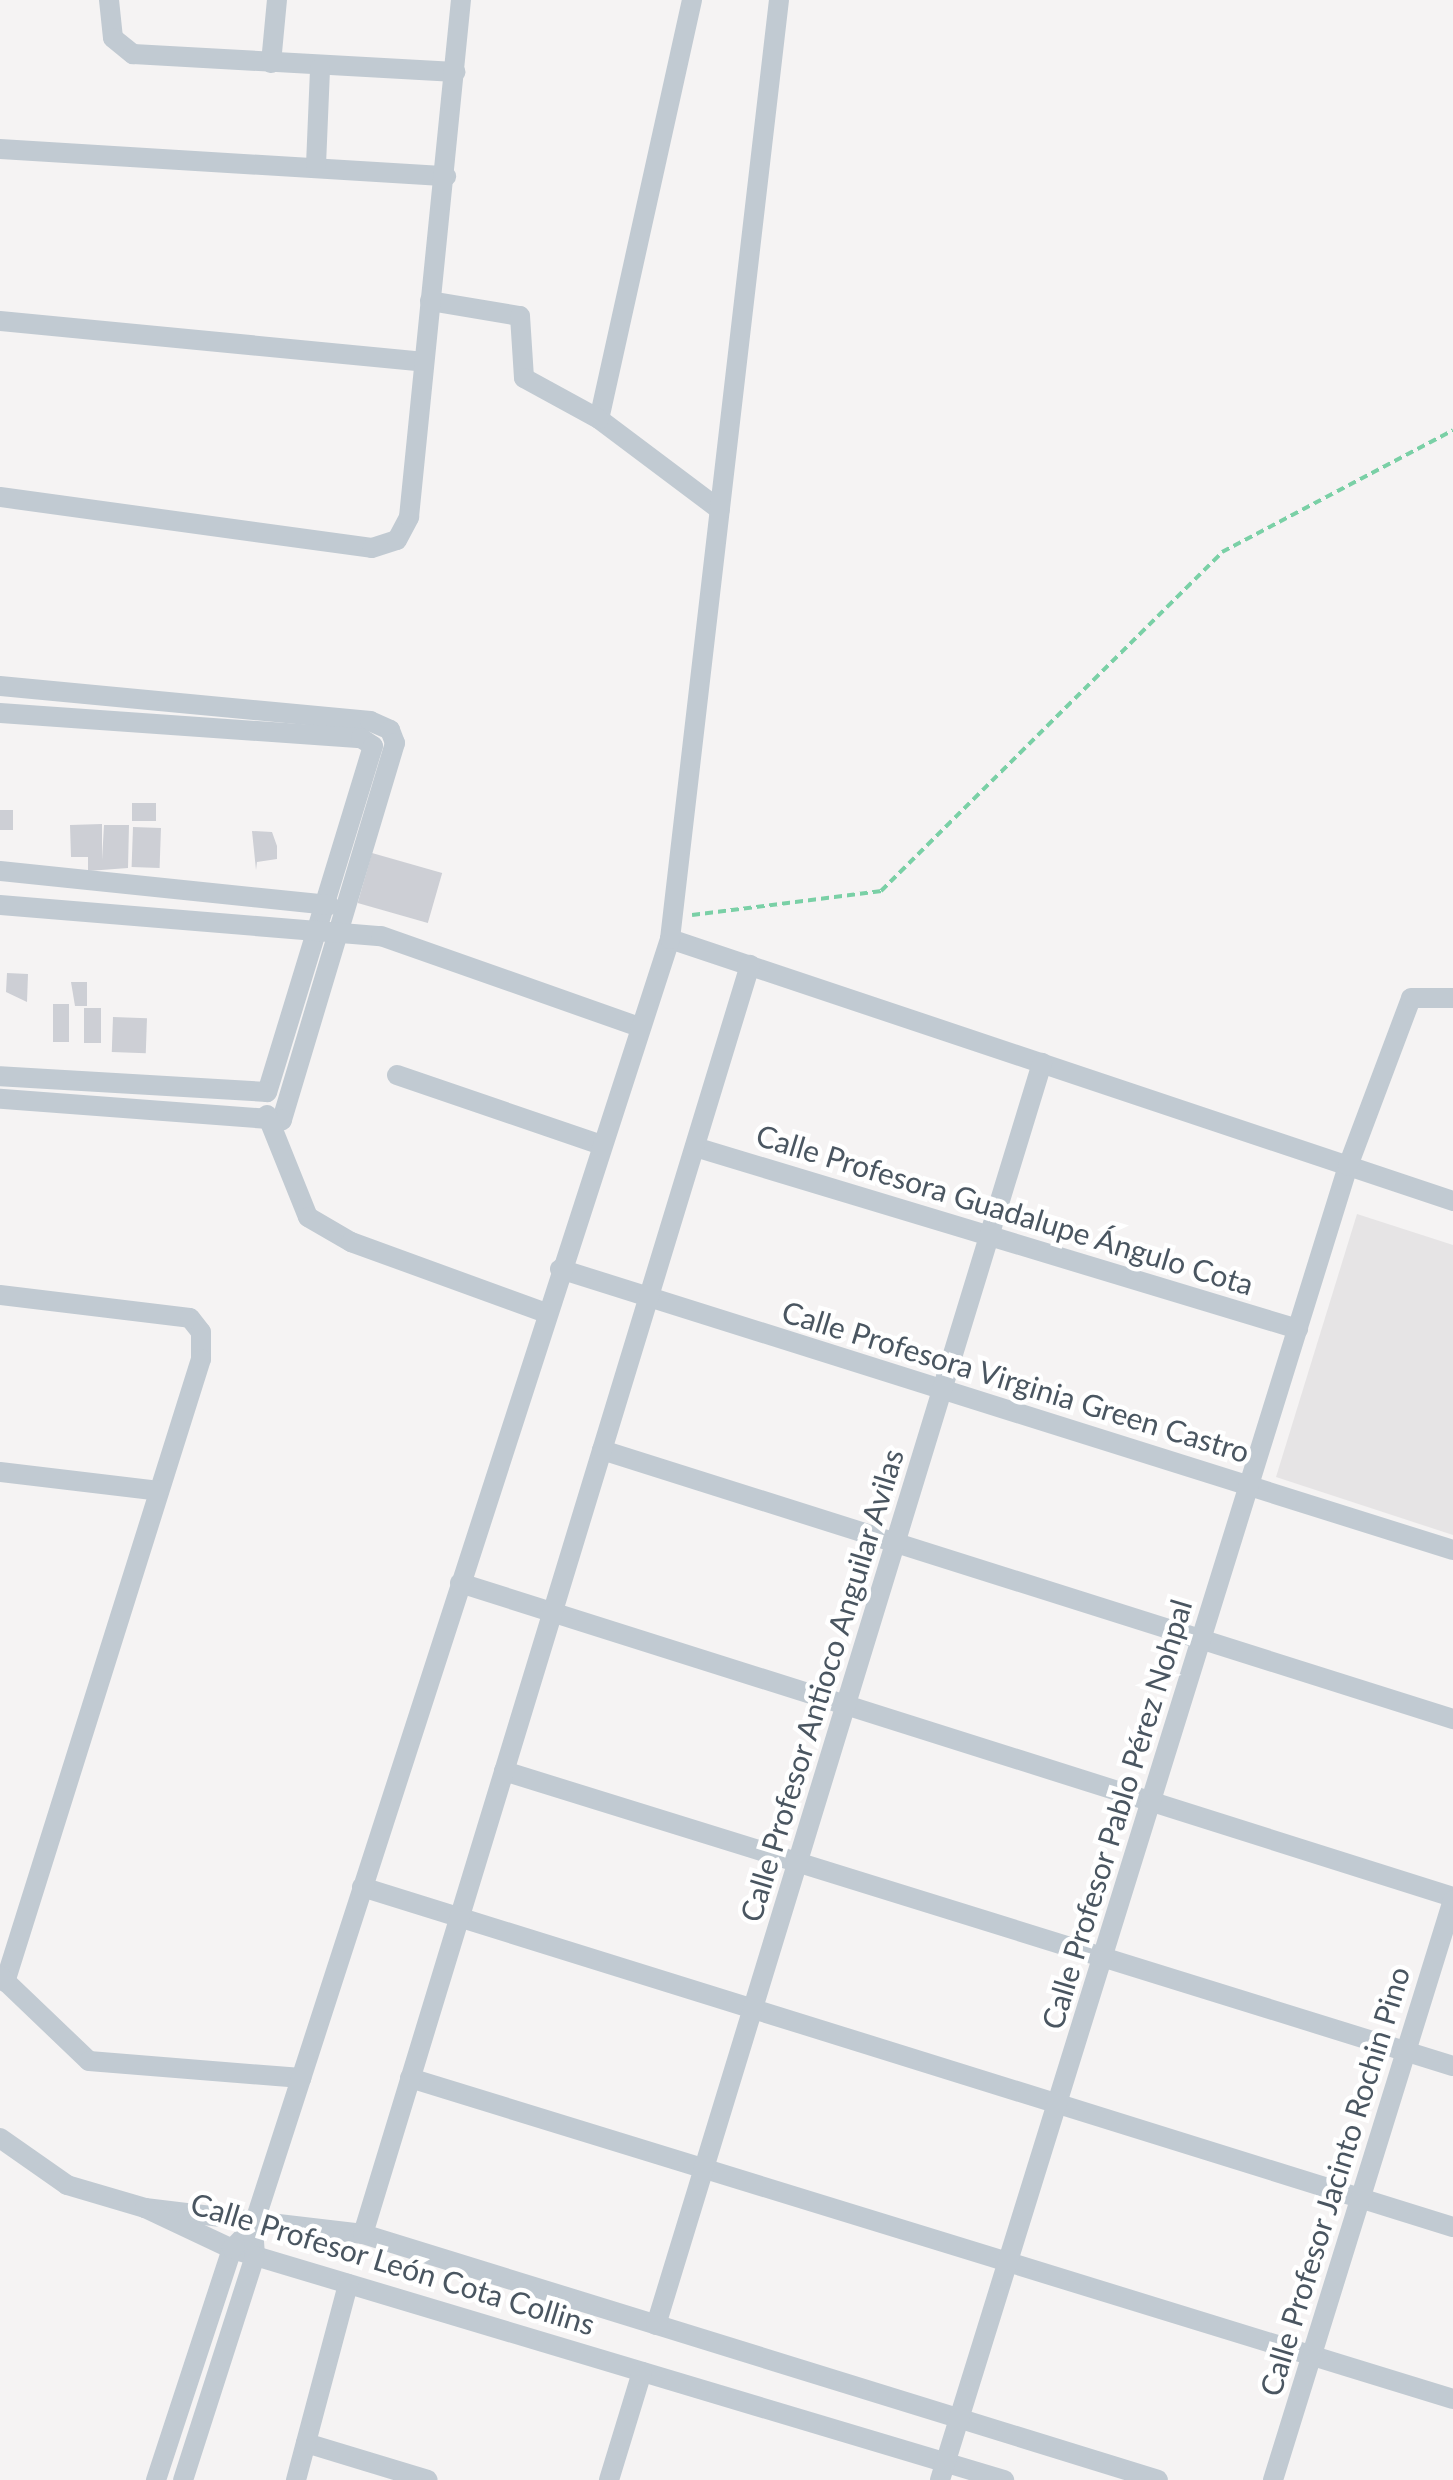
<!DOCTYPE html>
<html>
<head>
<meta charset="utf-8">
<style>
  body { margin:0 }
  #map { position:relative; width:1453px; height:2480px; overflow:hidden; background:#f5f3f3; font-family:Lato,sans-serif }
  div>[style] { position:absolute }
  .education>* { inset:0; background:#e6e4e5 }
  .building>* { inset:0; background:#cdcfd5; transform-origin:0 0 }
  .path>* { height:4px; margin-top:-2px; transform-origin:0; background:repeating-linear-gradient(90deg,#7ad0a6 0 8px,transparent 0 13px) }
  .minor>* { height:20px; margin:-10px; padding:0 10px; transform-origin:10px; border-radius:10px; background:#c1cad2 }
  span { translate:-50% -50%; white-space:nowrap; text-align:center; line-height:1.15; -webkit-text-stroke:9px #fff; paint-order:stroke }
  .street-label { font-size:30px; color:#4a5661 }
</style>
</head>
<body>
<div id="map">
  <div class="education">
    <i style="clip-path:polygon(1357px 1214px,1453px 1245px,1453px 1535px,1276px 1477px)"></i>
  </div>
  <div class="building">
    <i style="left:132px;top:803px;width:24px;height:18px"></i>
    <i style="left:0;top:810px;width:13px;height:20px"></i>
    <i style="clip-path:polygon(102px 824px,102px 860px,104px 825px,129px 825px,128px 868px,88px 871px,88px 857px,71px 857px,70px 825px)"></i>
    <i style="left:133px;top:827px;width:28px;height:40px;rotate:2deg"></i>
    <i style="clip-path:polygon(252px 831px,272px 832px,277px 846px,277px 859px,257px 862px,256px 870px)"></i>
    <i style="left:372px;top:853px;width:73px;height:52px;rotate:16deg"></i>
    <i style="clip-path:polygon(7px 973px,28px 974px,27px 1002px,6px 992px)"></i>
    <i style="clip-path:polygon(71px 982px,87px 982px,87px 1006px,75px 1006px)"></i>
    <i style="left:53px;top:1004px;width:16px;height:38px"></i>
    <i style="left:84px;top:1008px;width:17px;height:35px"></i>
    <i style="left:113px;top:1017px;width:34px;height:35px;rotate:2deg"></i>
  </div>
  <div class="path">
    <i style="left:692px;top:915px;width:191px;rotate:-7.2deg"></i>
    <i style="left:881px;top:891px;width:481px;rotate:-44.8deg"></i>
    <i style="left:1222px;top:552px;width:261px;rotate:-27.8deg"></i>
  </div>
  <div class="minor">
    <i style="left:109px;top:0;width:38px;rotate:84deg"></i>
    <i style="left:113px;top:38px;width:26px;rotate:39deg"></i>
    <i style="left:133px;top:54px;width:323px;rotate:3.2deg"></i>
    <i style="left:692px;top:0;width:429px;rotate:102.5deg"></i>
    <i style="left:599px;top:419px;width:151px;rotate:36.9deg"></i>
    <i style="left:271px;top:63px;width:63px;rotate:-84.6deg"></i>
    <i style="left:0;top:149px;width:447px;rotate:3.5deg"></i>
    <i style="left:316px;top:165px;width:97px;rotate:-87.6deg"></i>
    <i style="left:430px;top:301px;width:91px;rotate:9.5deg"></i>
    <i style="left:520px;top:316px;width:62px;rotate:86.3deg"></i>
    <i style="left:524px;top:378px;width:85px;rotate:28.7deg"></i>
    <i style="left:0;top:321px;width:424px;rotate:5.5deg"></i>
    <i style="left:0;top:497px;width:375px;rotate:7.8deg"></i>
    <i style="left:372px;top:548px;width:26px;rotate:-18deg"></i>
    <i style="left:397px;top:540px;width:26px;rotate:-62deg"></i>
    <i style="left:409px;top:517px;width:520px;rotate:-84.26deg"></i>
    <i style="left:0;top:686px;width:372px;rotate:5.4deg"></i>
    <i style="left:370px;top:721px;width:22px;rotate:24deg"></i>
    <i style="left:390px;top:730px;width:14px;rotate:69deg"></i>
    <i style="left:395px;top:743px;width:394px;rotate:106.7deg"></i>
    <i style="left:282px;top:1120px;width:283px;rotate:-175.7deg"></i>
    <i style="left:0;top:713px;width:362px;rotate:4deg"></i>
    <i style="left:361px;top:738px;width:14px;rotate:34deg"></i>
    <i style="left:373px;top:746px;width:362px;rotate:107deg"></i>
    <i style="left:267px;top:1092px;width:267px;rotate:-176.6deg"></i>
    <i style="left:0;top:871px;width:331px;rotate:5.9deg"></i>
    <i style="left:0;top:905px;width:382px;rotate:4.7deg"></i>
    <i style="left:381px;top:936px;width:275px;rotate:19.4deg"></i>
    <i style="left:670px;top:939px;width:826px;rotate:18.5deg"></i>
    <i style="left:397px;top:1075px;width:217px;rotate:18.9deg"></i>
    <i style="left:267px;top:1115px;width:110px;rotate:68.1deg"></i>
    <i style="left:308px;top:1217px;width:50px;rotate:30.2deg"></i>
    <i style="left:351px;top:1242px;width:208px;rotate:20deg"></i>
    <i style="left:695px;top:1147px;width:630px;rotate:16.8deg"></i>
    <i style="left:560px;top:1269px;width:936px;rotate:17.47deg"></i>
    <i style="left:0;top:1295px;width:191px;rotate:6.9deg"></i>
    <i style="left:190px;top:1318px;width:18px;rotate:52deg"></i>
    <i style="left:201px;top:1332px;width:27px;rotate:90deg"></i>
    <i style="left:201px;top:1359px;width:653px;rotate:107.46deg"></i>
    <i style="left:602px;top:1450px;width:893px;rotate:17.54deg"></i>
    <i style="left:0;top:1472px;width:160px;rotate:6.8deg"></i>
    <i style="left:460px;top:1583px;width:1041px;rotate:17.55deg"></i>
    <i style="left:504px;top:1771px;width:994px;rotate:17.27deg"></i>
    <i style="left:362px;top:1887px;width:1143px;rotate:17.31deg"></i>
    <i style="left:0;top:1976px;width:123px;rotate:43.7deg"></i>
    <i style="left:89px;top:2061px;width:213px;rotate:4.6deg"></i>
    <i style="left:410px;top:2078px;width:1091px;rotate:17.11deg"></i>
    <i style="left:0;top:2138px;width:82px;rotate:35deg"></i>
    <i style="left:67px;top:2185px;width:81px;rotate:16.4deg"></i>
    <i style="left:145px;top:2208px;width:220px;rotate:6.8deg"></i>
    <i style="left:363px;top:2234px;width:832px;rotate:17.19deg"></i>
    <i style="left:145px;top:2208px;width:96px;rotate:25.2deg"></i>
    <i style="left:232px;top:2249px;width:806px;rotate:16.66deg"></i>
    <i style="left:253px;top:2227px;width:1354px;rotate:-72.06deg"></i>
    <i style="left:670px;top:939px;width:945px;rotate:-83.38deg"></i>
    <i style="left:363px;top:2234px;width:1327px;rotate:-73.04deg"></i>
    <i style="left:656px;top:2325px;width:1320px;rotate:-72.99deg"></i>
    <i style="left:306px;top:2443px;width:127px;rotate:16.9deg"></i>
    <i style="left:156px;top:2480px;width:243px;rotate:-71.8deg"></i>
    <i style="left:232px;top:2249px;width:30px;rotate:-46deg"></i>
    <i style="left:253px;top:2227px;width:29px;rotate:86deg"></i>
    <i style="left:255px;top:2256px;width:235px;rotate:107.8deg"></i>
    <i style="left:296px;top:2480px;width:203px;rotate:-75.1deg"></i>
    <i style="left:609px;top:2480px;width:113px;rotate:-73deg"></i>
    <i style="left:940px;top:2480px;width:1376px;rotate:-72.75deg"></i>
    <i style="left:1348px;top:1166px;width:179px;rotate:-69.4deg"></i>
    <i style="left:1411px;top:998px;width:42px"></i>
    <i style="left:1273px;top:2480px;width:607px;rotate:-72.76deg"></i>
  </div>
  <div class="street-label">
    <span style="left:1005px;top:1209px;rotate:17deg">Calle Profesora Guadalupe Ángulo Cota</span>
    <span style="left:1016px;top:1381px;rotate:17deg">Calle Profesora Virginia Green Castro</span>
    <span style="left:821px;top:1685px;rotate:-73deg">Calle Profesor Antioco Anguilar Avilas</span>
    <span style="left:1116px;top:1814px;rotate:-73deg">Calle Profesor Pablo Pérez Nohpal</span>
    <span style="left:1334px;top:2181px;rotate:-73deg">Calle Profesor Jacinto Rochin Pino</span>
    <span style="left:393px;top:2263px;rotate:17deg">Calle Profesor León Cota Collins</span>
  </div>
</div>
</body>
</html>
